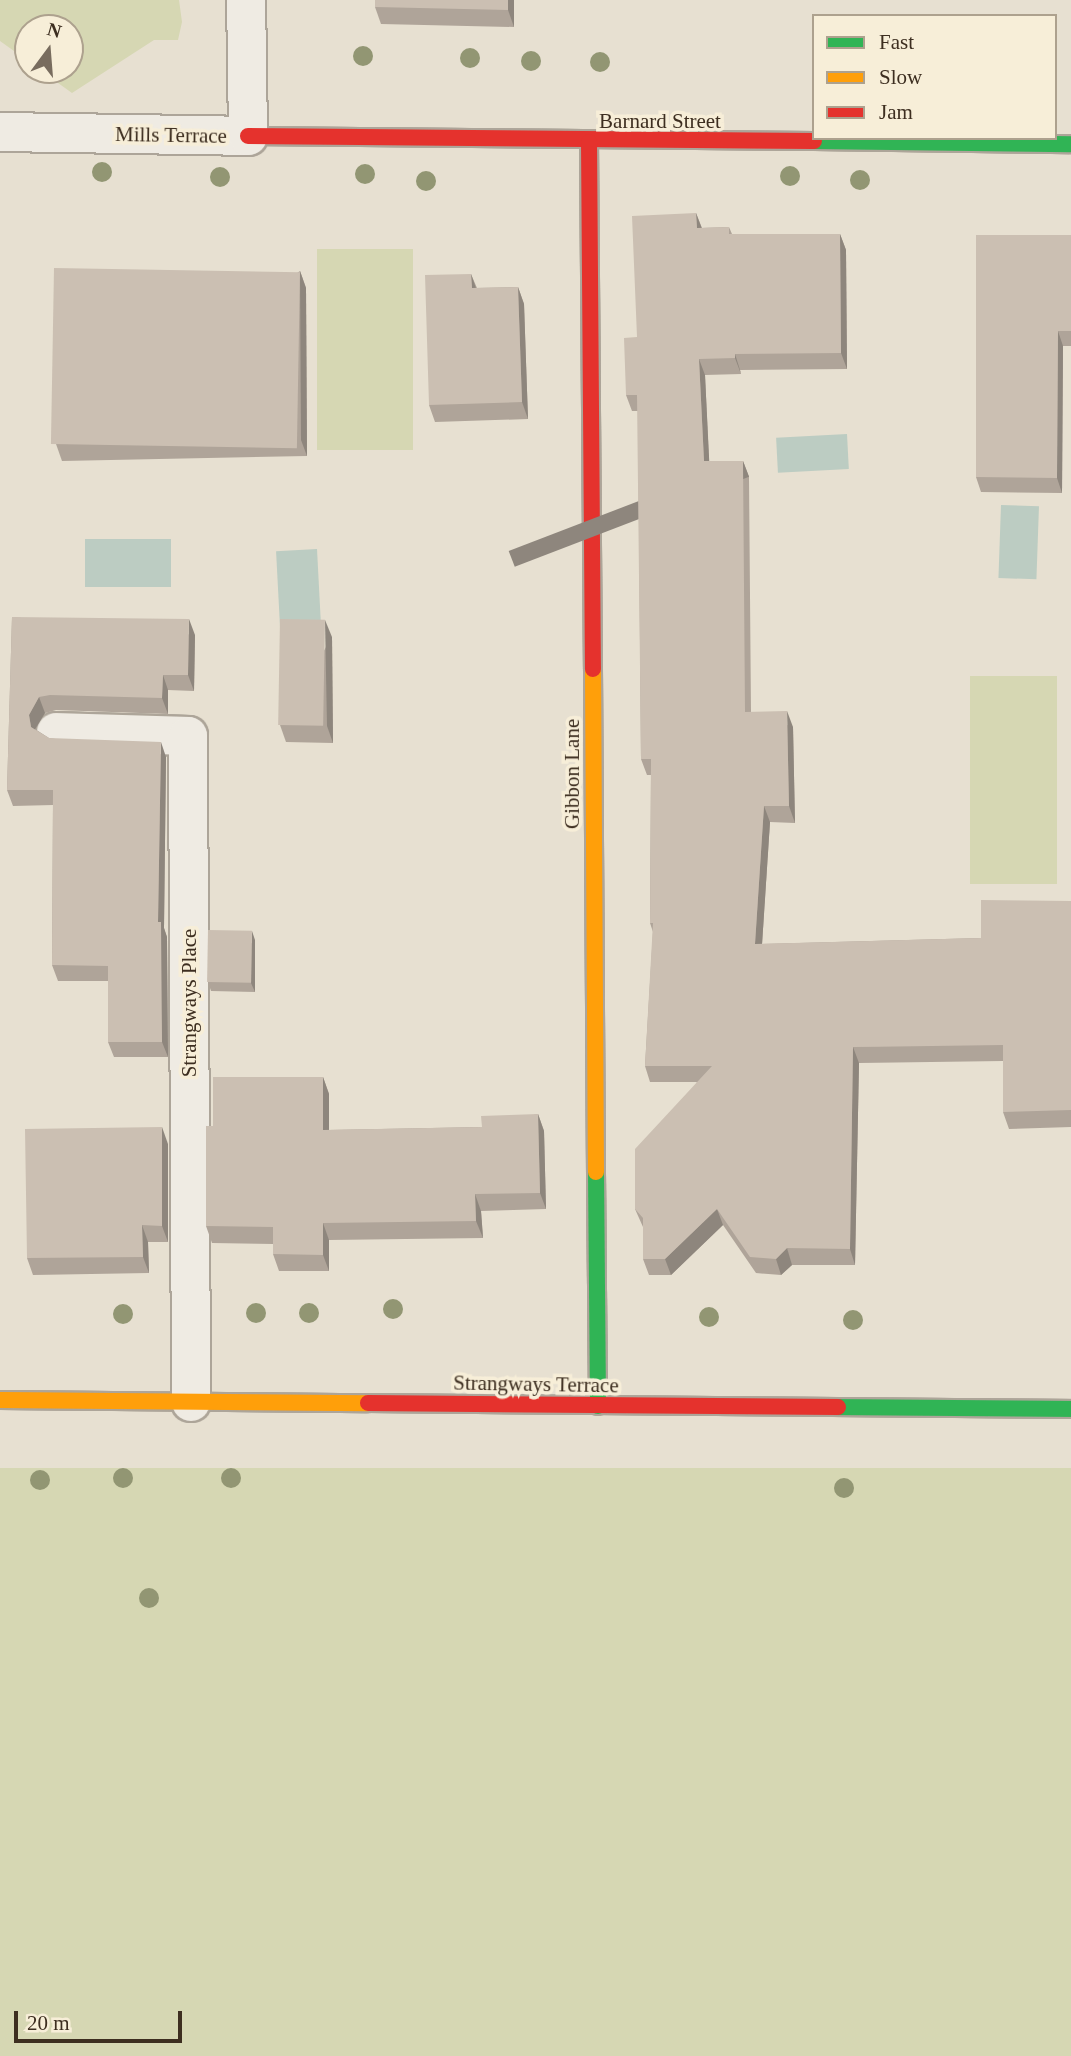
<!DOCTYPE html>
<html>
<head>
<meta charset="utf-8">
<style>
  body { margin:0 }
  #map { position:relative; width:1071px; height:2056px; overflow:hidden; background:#e7e0d1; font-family:"Times New Roman",serif }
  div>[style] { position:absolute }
  .green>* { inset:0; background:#d6d7b3; transform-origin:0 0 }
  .water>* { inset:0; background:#bcccc2; transform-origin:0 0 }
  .roads { filter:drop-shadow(2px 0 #ada599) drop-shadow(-2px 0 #ada599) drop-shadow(0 2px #ada599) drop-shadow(0 -2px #ada599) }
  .street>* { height:38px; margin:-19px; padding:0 19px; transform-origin:19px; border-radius:19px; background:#efebe3 }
  .fast>* { height:16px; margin:-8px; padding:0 8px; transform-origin:8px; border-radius:8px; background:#30b455 }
  .slow>* { height:16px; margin:-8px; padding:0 8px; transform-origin:8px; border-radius:8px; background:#ff9f0a }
  .jam>* { height:16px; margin:-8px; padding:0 8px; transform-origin:8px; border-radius:8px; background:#e5322d }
  .trees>* { width:20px; height:20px; margin:-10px; border-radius:50%; background:#929673 }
  .wall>* { inset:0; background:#afa499 }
  .shaded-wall>* { inset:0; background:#8e867d; transform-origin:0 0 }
  .building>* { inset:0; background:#cbbfb2; transform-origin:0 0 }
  span { translate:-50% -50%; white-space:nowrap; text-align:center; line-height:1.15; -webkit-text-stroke:7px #f7eed8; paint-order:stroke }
  .street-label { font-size:21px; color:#3d2e20 }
  .legend { position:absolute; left:812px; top:14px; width:245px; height:126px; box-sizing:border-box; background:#f7eed8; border:2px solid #ada18e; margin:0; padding:9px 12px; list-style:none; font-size:21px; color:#3d2e20 }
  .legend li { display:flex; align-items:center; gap:14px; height:35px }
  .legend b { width:35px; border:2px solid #ada18e }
  .north { position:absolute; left:14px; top:14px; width:70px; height:70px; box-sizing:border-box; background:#f7eed8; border:2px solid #ada18e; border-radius:50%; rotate:16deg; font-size:19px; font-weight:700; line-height:28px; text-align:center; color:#3d2e20 }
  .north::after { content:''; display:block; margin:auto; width:24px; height:32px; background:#786c5e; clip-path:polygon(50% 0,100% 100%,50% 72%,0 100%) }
  .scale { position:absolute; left:14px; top:2011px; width:168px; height:32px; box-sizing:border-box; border:4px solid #3d2e20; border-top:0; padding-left:9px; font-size:21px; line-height:24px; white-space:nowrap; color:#3d2e20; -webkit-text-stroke:5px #f7eed8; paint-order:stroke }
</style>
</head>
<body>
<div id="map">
  <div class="green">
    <i style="clip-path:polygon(0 0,179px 0,182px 22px,178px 40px,154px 40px,72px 93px,40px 70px,70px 70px,70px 28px,28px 28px,28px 61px,0 41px)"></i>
    <i style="left:317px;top:249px;width:96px;height:201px"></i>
    <i style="left:970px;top:676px;width:87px;height:208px"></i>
    <i style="left:0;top:1468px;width:1071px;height:588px"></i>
  </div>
  <div class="water">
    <i style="left:847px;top:434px;width:35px;height:71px;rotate:87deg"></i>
    <i style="left:1001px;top:505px;width:38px;height:73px;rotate:2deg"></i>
    <i style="left:85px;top:539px;width:86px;height:48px"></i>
    <i style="left:317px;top:549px;width:85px;height:41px;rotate:87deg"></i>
  </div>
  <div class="roads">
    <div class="street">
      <i style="left:0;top:132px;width:248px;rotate:0.9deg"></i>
      <i style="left:248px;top:136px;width:136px;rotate:-90.8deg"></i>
      <i style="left:56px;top:732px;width:132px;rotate:1.7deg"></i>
      <i style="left:188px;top:736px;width:666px;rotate:89.74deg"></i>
    </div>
    <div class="fast">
      <i style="left:814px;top:141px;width:257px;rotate:0.7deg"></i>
      <i style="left:596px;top:1172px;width:234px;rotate:89.5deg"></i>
      <i style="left:838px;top:1407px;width:233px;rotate:0.5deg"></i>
    </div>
    <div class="slow">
      <i style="left:593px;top:669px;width:503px;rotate:89.66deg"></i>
      <i style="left:0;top:1400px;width:368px;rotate:0.5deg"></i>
    </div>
    <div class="jam">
      <i style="left:248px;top:136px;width:566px;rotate:0.51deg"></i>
      <i style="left:589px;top:142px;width:527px;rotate:89.57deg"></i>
      <i style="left:368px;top:1403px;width:470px;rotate:0.5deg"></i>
    </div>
  </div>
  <div class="trees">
    <i style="left:363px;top:56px"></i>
    <i style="left:470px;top:58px"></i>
    <i style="left:531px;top:61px"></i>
    <i style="left:600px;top:62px"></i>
    <i style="left:102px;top:172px"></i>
    <i style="left:365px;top:174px"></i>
    <i style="left:790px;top:176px"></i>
    <i style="left:220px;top:177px"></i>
    <i style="left:860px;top:180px"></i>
    <i style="left:426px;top:181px"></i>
    <i style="left:393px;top:1309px"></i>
    <i style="left:256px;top:1313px"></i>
    <i style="left:309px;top:1313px"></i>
    <i style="left:123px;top:1314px"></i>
    <i style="left:709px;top:1317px"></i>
    <i style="left:853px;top:1320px"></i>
    <i style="left:123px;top:1478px"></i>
    <i style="left:231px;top:1478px"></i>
    <i style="left:40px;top:1480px"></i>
    <i style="left:844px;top:1488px"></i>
    <i style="left:149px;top:1598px"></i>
  </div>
  <div class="wall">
    <i style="clip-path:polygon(375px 0,514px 0,514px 27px,381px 24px,375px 7px)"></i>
    <i style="clip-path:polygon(696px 213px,702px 228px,729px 227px,732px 234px,840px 234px,846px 250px,847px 369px,740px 370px,741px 374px,705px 375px,709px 461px,743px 461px,749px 477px,751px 712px,793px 727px,795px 823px,770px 822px,762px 944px,981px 938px,1071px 901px,1071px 1127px,1009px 1129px,1003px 1112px,1003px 1061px,859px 1063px,855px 1265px,792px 1265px,781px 1275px,756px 1273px,723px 1225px,671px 1275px,649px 1275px,643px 1259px,643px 1227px,635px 1209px,697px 1082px,650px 1082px,645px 1066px,653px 932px,650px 923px,651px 775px,647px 775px,641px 759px,638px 411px,632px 411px,626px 395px,637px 337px)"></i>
    <i style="clip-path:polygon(1071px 235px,1071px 346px,1063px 346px,1062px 493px,981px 492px,976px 477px)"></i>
    <i style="clip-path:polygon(300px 271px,306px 288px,307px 456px,62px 461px,56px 444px)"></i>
    <i style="clip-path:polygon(471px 274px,477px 288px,518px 287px,524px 304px,528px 419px,435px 422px,429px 405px)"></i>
    <i style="clip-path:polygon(12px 617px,195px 635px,194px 691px,168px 690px,168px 714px,56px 710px,45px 713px,35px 729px,49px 738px,166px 757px,164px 928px,167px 937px,168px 1057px,114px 1057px,108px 1042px,108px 981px,58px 981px,52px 965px,53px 805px,13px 806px,7px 790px)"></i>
    <i style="clip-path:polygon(332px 637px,333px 743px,286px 742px,280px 725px)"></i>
    <i style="clip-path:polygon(255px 940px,255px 992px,211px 991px,208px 982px)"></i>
    <i style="clip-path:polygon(323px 1077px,329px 1094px,329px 1130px,482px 1127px,538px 1114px,544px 1131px,546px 1209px,481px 1211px,483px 1238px,329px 1240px,329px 1271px,279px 1271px,273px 1254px,273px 1244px,212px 1243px,206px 1226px)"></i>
    <i style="clip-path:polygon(168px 1144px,168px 1242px,148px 1242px,149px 1273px,33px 1275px,27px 1258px)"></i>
  </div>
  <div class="shaded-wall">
    <i style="clip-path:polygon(508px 0,514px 0,514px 27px,508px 10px)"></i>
    <i style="clip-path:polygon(696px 213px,702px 229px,697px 228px)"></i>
    <i style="clip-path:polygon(840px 234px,846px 250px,847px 369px,841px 353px)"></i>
    <i style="clip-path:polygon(300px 271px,306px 288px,307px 456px,301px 440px)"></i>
    <i style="clip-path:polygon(471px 274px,477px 291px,472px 288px)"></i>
    <i style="clip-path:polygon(518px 287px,524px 304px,528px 419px,522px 402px)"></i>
    <i style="clip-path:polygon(1058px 331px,1063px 346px,1062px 493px,1057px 478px)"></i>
    <i style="clip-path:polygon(735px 354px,740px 370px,741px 374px,735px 358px)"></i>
    <i style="clip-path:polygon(699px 359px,705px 375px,710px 477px,704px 461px)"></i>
    <i style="left:743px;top:461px;width:17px;height:251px;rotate:69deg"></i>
    <i style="clip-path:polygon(189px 619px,195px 635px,194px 691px,188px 675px)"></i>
    <i style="clip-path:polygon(325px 620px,332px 637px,333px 743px,327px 726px)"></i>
    <i style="clip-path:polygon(163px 675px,168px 690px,168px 714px,162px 698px)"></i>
    <i style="clip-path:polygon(39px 697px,45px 713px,34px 731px,31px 727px,29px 715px)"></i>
    <i style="clip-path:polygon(787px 711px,793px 727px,795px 823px,789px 806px)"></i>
    <i style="clip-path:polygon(161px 742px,166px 757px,164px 928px,167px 937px,168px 1057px,162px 1042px,158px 922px)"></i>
    <i style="clip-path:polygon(764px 806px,770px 822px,761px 960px,755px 944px)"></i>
    <i style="clip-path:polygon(252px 931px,255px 940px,255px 992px,251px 983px)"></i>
    <i style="clip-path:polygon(853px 1047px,859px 1063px,855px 1265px,850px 1249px)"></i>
    <i style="clip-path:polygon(323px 1077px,329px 1094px,329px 1147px,323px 1130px)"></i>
    <i style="clip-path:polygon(538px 1114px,544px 1131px,546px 1209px,540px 1193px)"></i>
    <i style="clip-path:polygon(162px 1127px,168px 1144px,168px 1242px,162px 1226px)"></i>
    <i style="clip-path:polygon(475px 1194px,481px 1211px,483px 1238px,476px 1221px)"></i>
    <i style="clip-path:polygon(717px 1209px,723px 1225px,671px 1275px,665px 1259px)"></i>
    <i style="clip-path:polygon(323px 1223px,329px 1240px,329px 1271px,323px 1255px)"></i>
    <i style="clip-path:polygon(142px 1225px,148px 1242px,149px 1273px,143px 1257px)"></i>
    <i style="clip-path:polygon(787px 1248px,792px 1265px,781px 1275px,776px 1259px)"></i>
  </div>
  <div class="building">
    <i style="clip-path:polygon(375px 0,508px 0,508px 10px,375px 7px)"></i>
    <i style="clip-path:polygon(696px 213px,697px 228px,729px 227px,729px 234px,840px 234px,841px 353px,735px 354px,735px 358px,699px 359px,704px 461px,743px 461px,745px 712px,787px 711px,789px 806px,764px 806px,755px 944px,981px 938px,981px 900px,1071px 901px,1071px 1110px,1003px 1112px,1003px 1045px,853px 1047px,850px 1249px,787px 1248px,776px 1259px,750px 1257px,717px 1209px,665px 1259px,643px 1259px,643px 1218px,635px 1209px,635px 1149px,712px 1066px,645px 1066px,653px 923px,650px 923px,651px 759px,641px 759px,637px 395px,626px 395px,624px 338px,637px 337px,632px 216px)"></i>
    <i style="clip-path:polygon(976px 235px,1071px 235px,1071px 331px,1058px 331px,1057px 478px,976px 477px)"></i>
    <i style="left:54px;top:268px;width:246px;height:176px;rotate:1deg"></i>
    <i style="clip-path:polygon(471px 274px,472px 288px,518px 287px,522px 402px,429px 405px,425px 275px)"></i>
    <i style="clip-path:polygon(12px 617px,189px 619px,188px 675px,163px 675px,162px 698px,50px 695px,39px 697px,29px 715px,31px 727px,49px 738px,161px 742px,158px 922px,161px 922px,162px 1042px,108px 1042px,108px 966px,52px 965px,53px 790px,7px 790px)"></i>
    <i style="left:280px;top:619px;width:45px;height:106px;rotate:1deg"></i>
    <i style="left:208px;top:930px;width:44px;height:52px;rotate:1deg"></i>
    <i style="clip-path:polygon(213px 1077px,323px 1077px,323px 1130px,482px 1127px,481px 1116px,538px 1114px,540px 1193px,475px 1194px,476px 1221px,323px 1223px,323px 1255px,273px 1254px,273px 1227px,206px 1226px,206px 1126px,213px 1126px)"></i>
    <i style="clip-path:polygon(162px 1127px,162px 1226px,142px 1225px,143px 1257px,27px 1258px,25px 1129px)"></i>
  </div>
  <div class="street-label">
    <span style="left:660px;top:121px">Barnard Street</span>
    <span style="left:171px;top:135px;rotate:1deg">Mills Terrace</span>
    <span style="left:572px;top:774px;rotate:-90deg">Gibbon Lane</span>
    <span style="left:189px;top:1003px;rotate:-90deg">Strangways Place</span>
    <span style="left:536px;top:1384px;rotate:1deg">Strangways Terrace</span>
  </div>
  <ul class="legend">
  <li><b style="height:9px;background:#30b455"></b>Fast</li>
  <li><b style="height:9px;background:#ff9f0a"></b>Slow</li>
  <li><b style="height:9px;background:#e5322d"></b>Jam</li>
  </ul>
  <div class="north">N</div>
  <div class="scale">20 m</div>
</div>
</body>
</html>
